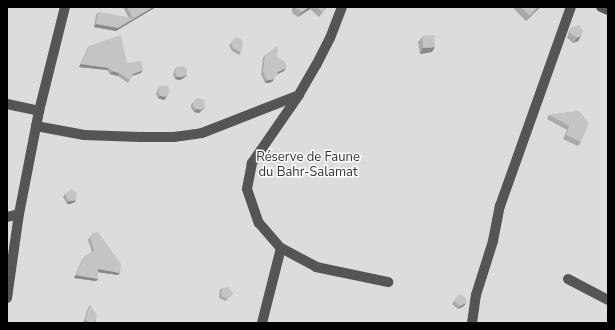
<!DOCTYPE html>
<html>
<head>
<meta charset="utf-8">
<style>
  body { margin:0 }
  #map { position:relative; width:615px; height:330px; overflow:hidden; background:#fff; font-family:"Nunito Sans",sans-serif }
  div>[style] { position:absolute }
  .green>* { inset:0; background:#dcdcdc; transform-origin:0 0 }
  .minor>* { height:10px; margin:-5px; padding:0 5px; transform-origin:5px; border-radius:5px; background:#555 }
  .wall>* { inset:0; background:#a9a9a9 }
  .shaded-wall>* { inset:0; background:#898989 }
  .building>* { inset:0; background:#c4c4c4; transform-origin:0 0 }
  span { translate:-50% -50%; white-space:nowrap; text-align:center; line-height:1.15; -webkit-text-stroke:3px #fff; paint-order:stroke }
  .park-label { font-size:13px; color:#333 }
  .frame { position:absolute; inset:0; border:8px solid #000; pointer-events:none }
</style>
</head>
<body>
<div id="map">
  <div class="green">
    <i style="left:7px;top:7px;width:601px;height:316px"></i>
  </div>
  <div class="minor">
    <i style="left:342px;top:7px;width:33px;rotate:111deg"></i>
    <i style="left:330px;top:38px;width:30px;rotate:117deg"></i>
    <i style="left:316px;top:65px;width:34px;rotate:120deg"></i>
    <i style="left:299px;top:95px;width:83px;rotate:124.7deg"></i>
    <i style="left:252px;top:163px;width:26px;rotate:101deg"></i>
    <i style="left:247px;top:189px;width:36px;rotate:71deg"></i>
    <i style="left:259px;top:223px;width:33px;rotate:49deg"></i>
    <i style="left:281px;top:248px;width:40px;rotate:28deg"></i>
    <i style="left:316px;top:267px;width:74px;rotate:11.8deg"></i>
    <i style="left:601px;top:7px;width:8px;rotate:23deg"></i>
    <i style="left:7px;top:104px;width:33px;rotate:12deg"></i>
    <i style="left:36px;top:126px;width:49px;rotate:10.6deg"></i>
    <i style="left:84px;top:135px;width:56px;rotate:2deg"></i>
    <i style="left:140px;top:137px;width:34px"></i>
    <i style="left:174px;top:137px;width:28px;rotate:-8deg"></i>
    <i style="left:202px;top:133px;width:104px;rotate:-21.4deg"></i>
    <i style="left:7px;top:217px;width:12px;rotate:-14deg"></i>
    <i style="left:568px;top:279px;width:45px;rotate:27.7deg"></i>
    <i style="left:7px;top:298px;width:85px;rotate:-81.9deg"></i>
    <i style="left:19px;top:214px;width:105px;rotate:-79deg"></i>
    <i style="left:39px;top:111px;width:107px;rotate:-76deg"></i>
    <i style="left:262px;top:323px;width:77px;rotate:-75.8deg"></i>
    <i style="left:472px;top:323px;width:28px;rotate:-82deg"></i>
    <i style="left:476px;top:295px;width:57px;rotate:-72.5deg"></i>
    <i style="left:493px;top:241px;width:36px;rotate:-79deg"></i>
    <i style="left:500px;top:206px;width:211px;rotate:-70.4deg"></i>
  </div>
  <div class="wall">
    <i style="clip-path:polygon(123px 7px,156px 7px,116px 31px,94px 27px,96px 15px,98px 12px,129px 18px)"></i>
    <i style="clip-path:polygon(293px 7px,327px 7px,319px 17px,310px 9px,298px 17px,292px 13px,292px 8px)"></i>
    <i style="clip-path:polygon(515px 7px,540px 7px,526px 21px,514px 9px)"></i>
    <i style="clip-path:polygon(572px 27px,581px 36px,578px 41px,573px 43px,567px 38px,569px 32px)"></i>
    <i style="clip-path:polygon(422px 37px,432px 52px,420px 54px,418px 42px)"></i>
    <i style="clip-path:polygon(231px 43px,241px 52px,239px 55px,232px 51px,229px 45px)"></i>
    <i style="clip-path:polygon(89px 46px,127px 63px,141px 73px,132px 76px,128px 83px,118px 76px,110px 74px,107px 70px,79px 67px,87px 49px)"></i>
    <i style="clip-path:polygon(265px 55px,277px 57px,284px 71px,276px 74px,272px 82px,268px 83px,265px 83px,261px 74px,263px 58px)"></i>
    <i style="clip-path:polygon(177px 67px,185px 77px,180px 80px,175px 79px,173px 75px,175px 69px)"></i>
    <i style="clip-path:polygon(160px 86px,166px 98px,164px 100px,158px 98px,156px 94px,158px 89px)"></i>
    <i style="clip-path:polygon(193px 102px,205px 107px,199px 113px,194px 112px,191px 108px,191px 105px)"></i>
    <i style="clip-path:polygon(579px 111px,581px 142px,578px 146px,563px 139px,567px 130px,547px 119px,549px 115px)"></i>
    <i style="clip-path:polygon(65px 194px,75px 202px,70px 204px,67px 204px,63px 197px)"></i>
    <i style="clip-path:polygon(93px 233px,118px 275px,98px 272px,98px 279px,96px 281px,74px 278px,82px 260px,84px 257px,92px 252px,88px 240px)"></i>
    <i style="clip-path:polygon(222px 288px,233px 293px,226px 301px,219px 298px,220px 290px)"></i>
    <i style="clip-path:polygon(459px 294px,466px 303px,464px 306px,458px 309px,452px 304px)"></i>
    <i style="clip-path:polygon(90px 305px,96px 320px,94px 323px,83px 323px,88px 308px)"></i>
  </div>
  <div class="shaded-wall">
    <i style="clip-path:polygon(153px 7px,156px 7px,116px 31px,94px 27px,96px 24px,118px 28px)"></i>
    <i style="clip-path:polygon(309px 7px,311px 7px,310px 9px,298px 17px,302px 12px)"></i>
    <i style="clip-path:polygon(538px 7px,540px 7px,526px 21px,530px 16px)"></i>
    <i style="clip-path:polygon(581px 36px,578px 41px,573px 43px,577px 38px)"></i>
    <i style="clip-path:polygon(435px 47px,432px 52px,420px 54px,423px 48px)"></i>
    <i style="clip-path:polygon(81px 64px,109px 68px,107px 70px,79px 67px)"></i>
    <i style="clip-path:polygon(286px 68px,284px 71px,276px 75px,278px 72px)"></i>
    <i style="clip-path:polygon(143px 70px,141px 73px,132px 76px,133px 74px)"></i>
    <i style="clip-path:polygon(112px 71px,119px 73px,118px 76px,110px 74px)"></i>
    <i style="clip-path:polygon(187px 75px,185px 77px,180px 80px,175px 79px,177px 77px)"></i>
    <i style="clip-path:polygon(274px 79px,272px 82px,268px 83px,265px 83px,267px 80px)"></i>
    <i style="clip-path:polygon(168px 95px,164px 100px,158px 98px,160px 96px)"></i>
    <i style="clip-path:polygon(205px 107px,199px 113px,194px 112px,196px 109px)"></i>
    <i style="clip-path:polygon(76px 200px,75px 202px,70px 204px,67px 204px,69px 201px)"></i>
    <i style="clip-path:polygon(98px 269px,120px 273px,118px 275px,97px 272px)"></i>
    <i style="clip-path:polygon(76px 275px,98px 279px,96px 281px,74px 278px)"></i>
    <i style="clip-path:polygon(466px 303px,464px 306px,458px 309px,460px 306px)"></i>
    <i style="clip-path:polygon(96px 320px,94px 323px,83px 323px,85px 321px)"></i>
  </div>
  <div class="building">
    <i style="clip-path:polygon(127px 7px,153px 7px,118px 28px,96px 24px,98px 12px,133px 18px)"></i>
    <i style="clip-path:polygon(295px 7px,309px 7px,302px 12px,295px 8px)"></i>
    <i style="clip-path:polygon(317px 7px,326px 7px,322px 12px)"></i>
    <i style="clip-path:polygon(521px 7px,538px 7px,530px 16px)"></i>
    <i style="clip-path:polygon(579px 25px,583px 31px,581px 36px,577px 38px,570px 33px,572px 27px)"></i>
    <i style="clip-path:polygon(121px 35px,127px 63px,141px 61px,143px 67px,143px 70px,133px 74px,130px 80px,119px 73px,112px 71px,109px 68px,81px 64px,89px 46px)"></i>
    <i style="left:434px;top:35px;width:12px;height:12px;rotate:85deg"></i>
    <i style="clip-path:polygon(235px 37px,241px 39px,243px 42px,241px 52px,233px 48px,231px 43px)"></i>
    <i style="clip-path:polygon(278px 46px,277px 57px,284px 61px,286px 65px,286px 68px,278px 72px,274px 79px,270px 80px,267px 80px,263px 71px,265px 55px)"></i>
    <i style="clip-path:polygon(183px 66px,187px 69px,187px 75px,182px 77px,177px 77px,175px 72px,177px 67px)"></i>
    <i style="clip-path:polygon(160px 86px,168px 86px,170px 92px,166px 97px,160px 96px,158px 92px)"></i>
    <i style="clip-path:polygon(197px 98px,204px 100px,205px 107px,201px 110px,196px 109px,193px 106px,193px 102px)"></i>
    <i style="clip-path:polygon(579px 111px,589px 123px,581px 142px,566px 135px,569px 126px,549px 115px)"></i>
    <i style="clip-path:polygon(71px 189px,77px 193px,76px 200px,72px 201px,69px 201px,65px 194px)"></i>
    <i style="clip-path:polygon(98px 232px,121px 264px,120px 273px,98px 269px,98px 279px,76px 275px,84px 257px,94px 251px,90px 237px,93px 233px)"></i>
    <i style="clip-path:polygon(228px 287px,233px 293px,228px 299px,221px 296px,222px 288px)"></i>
    <i style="clip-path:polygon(459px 294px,466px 298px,466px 303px,460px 306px,454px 301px)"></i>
    <i style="clip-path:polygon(90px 305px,97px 315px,96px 320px,93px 323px,85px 321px)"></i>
  </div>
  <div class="park-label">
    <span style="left:308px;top:165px">Réserve de Faune<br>du Bahr-Salamat</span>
  </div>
  <div class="frame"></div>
</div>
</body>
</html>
